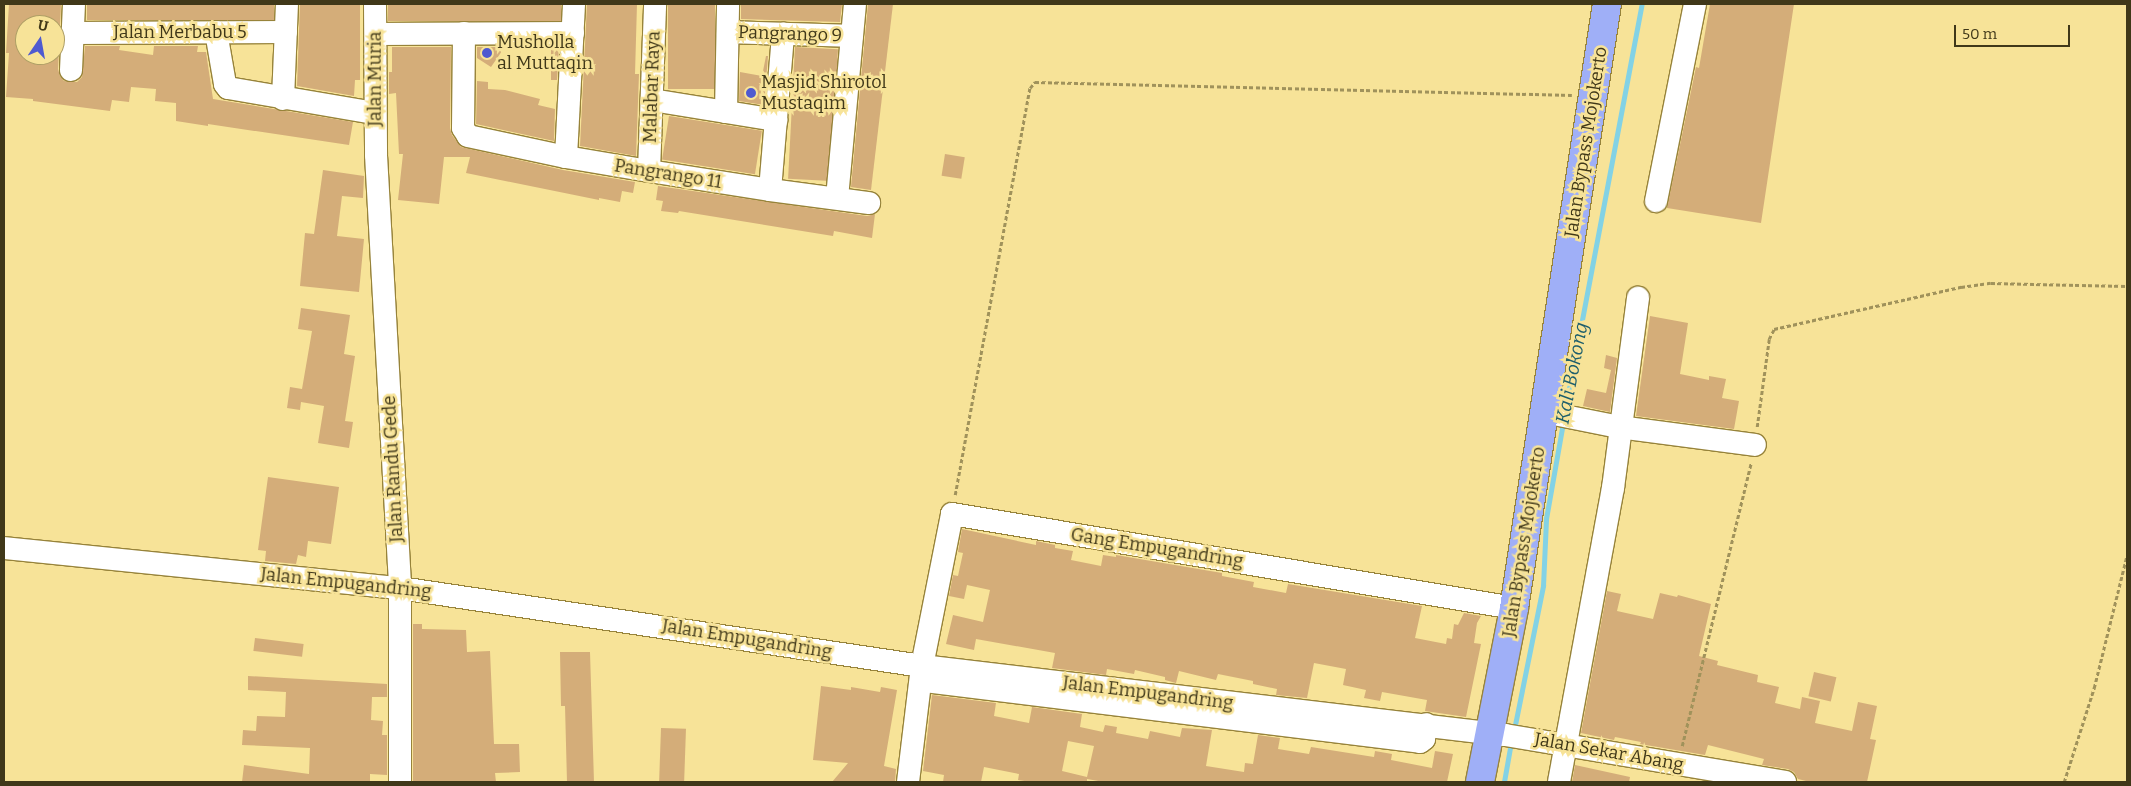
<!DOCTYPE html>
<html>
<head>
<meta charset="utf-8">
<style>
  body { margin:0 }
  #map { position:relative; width:2131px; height:786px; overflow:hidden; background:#f7e398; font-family:Bitter,serif }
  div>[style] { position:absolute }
  .stream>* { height:4.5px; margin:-2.25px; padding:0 2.25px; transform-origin:2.25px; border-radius:2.25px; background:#83d2e5 }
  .building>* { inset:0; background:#d4ad79; transform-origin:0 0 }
  .path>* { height:2.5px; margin-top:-1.25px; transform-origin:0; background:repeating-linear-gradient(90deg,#a0925b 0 4px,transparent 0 6.5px) }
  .roads { filter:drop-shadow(1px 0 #97833a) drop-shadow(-1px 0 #97833a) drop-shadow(0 1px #97833a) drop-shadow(0 -1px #97833a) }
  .minor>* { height:22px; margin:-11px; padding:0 11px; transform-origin:11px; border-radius:11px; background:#fff }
  .highway>* { height:28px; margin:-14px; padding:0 14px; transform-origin:14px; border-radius:14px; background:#9faff7 }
  .dots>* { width:14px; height:14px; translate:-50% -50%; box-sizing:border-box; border:2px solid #f7e398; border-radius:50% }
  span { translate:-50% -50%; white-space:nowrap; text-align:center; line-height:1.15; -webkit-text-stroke:5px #f7e398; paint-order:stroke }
  .street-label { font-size:18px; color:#403819 }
  .poi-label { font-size:18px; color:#403819 }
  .left { translate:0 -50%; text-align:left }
  .water-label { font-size:19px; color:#1e5f6c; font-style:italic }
  .frame { position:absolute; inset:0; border:5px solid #403819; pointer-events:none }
  .north { position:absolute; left:15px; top:15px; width:50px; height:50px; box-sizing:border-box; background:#f7e398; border:1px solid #ae9f65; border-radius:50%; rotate:12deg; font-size:14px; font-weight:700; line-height:20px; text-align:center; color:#403819 }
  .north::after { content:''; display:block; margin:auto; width:18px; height:22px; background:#4f5ad0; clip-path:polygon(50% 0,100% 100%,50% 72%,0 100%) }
  .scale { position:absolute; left:1954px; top:25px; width:116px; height:22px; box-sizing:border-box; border:2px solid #403819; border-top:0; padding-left:6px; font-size:15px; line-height:18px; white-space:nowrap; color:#403819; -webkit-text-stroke:4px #f7e398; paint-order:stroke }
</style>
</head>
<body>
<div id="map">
  <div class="stream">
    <i style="left:1565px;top:410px;width:413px;rotate:-79.3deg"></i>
    <i style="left:1514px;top:730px;width:147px;rotate:-78.6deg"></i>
    <i style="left:1543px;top:586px;width:67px;rotate:-87.4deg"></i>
    <i style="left:1546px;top:519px;width:97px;rotate:-80deg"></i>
    <i style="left:1504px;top:782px;width:40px;rotate:-80deg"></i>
  </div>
  <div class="building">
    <i style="clip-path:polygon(evenodd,9px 4px,61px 4px,58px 69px,60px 76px,64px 81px,77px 82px,82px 77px,85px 46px,120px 46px,119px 50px,153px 55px,154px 46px,198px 46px,197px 52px,206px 52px,213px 99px,353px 122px,349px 145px,208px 124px,208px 126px,176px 121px,176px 103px,155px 101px,156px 89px,131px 87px,129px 102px,112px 100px,110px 111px,33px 101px,33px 99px,6px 97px,9px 53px,6px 53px,9px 4px,25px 25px,55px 25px,55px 55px,25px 55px,25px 25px)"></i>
    <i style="left:87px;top:4px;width:187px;height:16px"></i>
    <i style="clip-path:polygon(300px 4px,360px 4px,360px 80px,355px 80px,354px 96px,297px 86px)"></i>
    <i style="left:388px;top:4px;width:173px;height:17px"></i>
    <i style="clip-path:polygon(587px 4px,637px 4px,635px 74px,639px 74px,636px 156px,580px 146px)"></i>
    <i style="left:668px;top:4px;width:47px;height:85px"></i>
    <i style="clip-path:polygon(741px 4px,842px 4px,840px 22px,741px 19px)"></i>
    <i style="clip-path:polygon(868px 4px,893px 4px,871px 190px,851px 187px)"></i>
    <i style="clip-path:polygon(1710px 4px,1794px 4px,1761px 223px,1667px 208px,1696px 67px,1699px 68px)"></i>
    <i style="clip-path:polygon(551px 46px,559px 46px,557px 80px,551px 80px)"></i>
    <i style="clip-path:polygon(392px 47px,451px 47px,450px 128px,452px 135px,461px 147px,563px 170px,635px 182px,633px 193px,622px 191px,620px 202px,599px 198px,599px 200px,466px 173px,470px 157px,444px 157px,439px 204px,398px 200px,403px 154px,399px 154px,396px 93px,389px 94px,389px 72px,392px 72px)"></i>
    <i style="clip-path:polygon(477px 47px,495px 47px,502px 51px,491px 67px,477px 58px)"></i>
    <i style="left:795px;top:47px;width:43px;height:132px;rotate:3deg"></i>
    <i style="clip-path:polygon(766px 56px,768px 56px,764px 105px,739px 101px,740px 72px,762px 76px)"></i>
    <i style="clip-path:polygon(477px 81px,488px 82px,488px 89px,505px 90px,540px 99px,538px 105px,555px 109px,554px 141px,476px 124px)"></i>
    <i style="left:669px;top:116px;width:94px;height:44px;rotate:9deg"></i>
    <i style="left:945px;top:154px;width:20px;height:22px;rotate:9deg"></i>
    <i style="clip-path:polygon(323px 170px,364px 176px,363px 198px,342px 196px,337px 236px,364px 239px,359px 292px,300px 286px,305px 233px,314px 234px)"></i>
    <i style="clip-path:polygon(658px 186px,867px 216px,875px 214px,872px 238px,834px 231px,833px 236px,679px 211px,678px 213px,661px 211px,663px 201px,656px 200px)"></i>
    <i style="clip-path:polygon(301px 308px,350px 315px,344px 354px,355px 356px,345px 421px,353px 422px,349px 448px,318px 443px,324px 406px,301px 402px,300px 410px,287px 408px,290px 387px,302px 389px,312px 331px,298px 329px)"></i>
    <i style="clip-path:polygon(1650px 316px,1688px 323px,1680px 374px,1709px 380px,1709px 376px,1726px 379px,1722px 398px,1739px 401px,1734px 429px,1636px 416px)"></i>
    <i style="clip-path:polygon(1606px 355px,1617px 358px,1610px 412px,1583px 406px,1587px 389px,1606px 393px,1611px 370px,1604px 368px)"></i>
    <i style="clip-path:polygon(268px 477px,339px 487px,331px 544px,308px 541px,306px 557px,298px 555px,296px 564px,265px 561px,266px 551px,258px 550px)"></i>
    <i style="clip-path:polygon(962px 529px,1036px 545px,1036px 541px,1055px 545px,1055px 548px,1073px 551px,1071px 560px,1101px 566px,1103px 555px,1116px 557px,1116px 555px,1222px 573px,1222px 576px,1254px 582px,1253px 587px,1286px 593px,1288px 584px,1422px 606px,1415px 638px,1446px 644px,1447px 638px,1452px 639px,1454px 624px,1458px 625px,1464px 613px,1481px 616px,1477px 623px,1474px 643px,1481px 644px,1466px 717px,1425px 711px,1427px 700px,1382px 692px,1380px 701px,1364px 698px,1366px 690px,1343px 685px,1346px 669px,1314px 663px,1307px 698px,1276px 695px,1277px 689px,1253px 684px,1253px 681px,1218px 674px,1216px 680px,1179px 671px,1176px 683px,1165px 680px,1165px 677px,1135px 670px,1134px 674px,1107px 669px,1106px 675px,1052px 668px,1055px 653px,976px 639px,974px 650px,946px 644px,953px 615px,983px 622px,990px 590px,967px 585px,964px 599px,949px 596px,953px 575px,958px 576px,963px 553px,958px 552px)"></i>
    <i style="clip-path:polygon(1607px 591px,1621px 594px,1617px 611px,1653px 619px,1660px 593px,1677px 597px,1678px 595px,1711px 604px,1699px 656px,1718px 661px,1717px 665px,1758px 675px,1757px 682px,1779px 687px,1775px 703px,1800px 709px,1802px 697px,1820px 701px,1815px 723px,1852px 731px,1858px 702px,1877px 706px,1870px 739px,1876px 740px,1867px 782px,1810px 782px,1798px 779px,1794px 772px,1788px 769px,1762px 765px,1764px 759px,1708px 745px,1705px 755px,1640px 744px,1641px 742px,1615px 737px,1614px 740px,1581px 733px)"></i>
    <i style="clip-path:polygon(413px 624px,422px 624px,422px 629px,466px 630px,467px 652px,490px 651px,494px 744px,519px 744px,520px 772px,495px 773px,496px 782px,413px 781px)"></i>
    <i style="left:255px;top:638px;width:49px;height:13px;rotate:7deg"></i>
    <i style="clip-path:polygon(560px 652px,590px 652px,594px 782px,567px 782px,565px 706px,561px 706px)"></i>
    <i style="left:1814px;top:672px;width:23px;height:25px;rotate:13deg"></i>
    <i style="clip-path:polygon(248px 676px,387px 684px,387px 697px,372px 697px,371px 720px,383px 721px,382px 735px,387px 735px,387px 775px,370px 774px,370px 782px,242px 782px,244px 765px,309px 774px,310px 748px,242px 745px,243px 730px,256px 731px,257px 716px,285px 717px,286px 692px,248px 690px)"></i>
    <i style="clip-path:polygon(821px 686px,851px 690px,851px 687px,880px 692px,881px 687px,897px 690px,884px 766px,896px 769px,895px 782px,832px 782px,848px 763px,813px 760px)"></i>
    <i style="clip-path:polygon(evenodd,932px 695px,996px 703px,994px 716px,1029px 723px,1032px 707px,1082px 714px,1080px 727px,1103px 732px,1105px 725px,1117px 727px,1116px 733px,1148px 739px,1150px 731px,1180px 737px,1182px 728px,1212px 730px,1206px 766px,1244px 772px,1245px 763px,1253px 764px,1258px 735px,1280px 738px,1278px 749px,1309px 754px,1311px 747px,1374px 757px,1375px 751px,1392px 754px,1391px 760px,1432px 768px,1435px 751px,1453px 754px,1447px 782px,1104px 782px,1087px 779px,1087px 782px,1031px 782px,1018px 780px,1019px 774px,984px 767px,981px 782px,943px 782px,944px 775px,923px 771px,932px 695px,1068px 741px,1094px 746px,1087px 777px,1062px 771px,1068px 741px)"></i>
    <i style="left:661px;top:728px;width:25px;height:54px;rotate:2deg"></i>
    <i style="clip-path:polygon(1575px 765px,1630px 777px,1629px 782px,1572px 782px)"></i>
  </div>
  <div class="path">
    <i style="left:1757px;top:427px;width:89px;rotate:-82.2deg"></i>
    <i style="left:1769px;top:339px;width:11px;rotate:-63deg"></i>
    <i style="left:1774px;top:329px;width:192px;rotate:-12.7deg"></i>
    <i style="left:1961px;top:287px;width:30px;rotate:-8deg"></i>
    <i style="left:1991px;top:283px;width:136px;rotate:1.3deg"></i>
    <i style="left:955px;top:495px;width:414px;rotate:-79.6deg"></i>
    <i style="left:1030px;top:88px;width:8px;rotate:-50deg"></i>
    <i style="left:1035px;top:82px;width:537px;rotate:1.39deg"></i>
    <i style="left:1682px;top:746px;width:292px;rotate:-76.3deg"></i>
    <i style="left:2064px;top:782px;width:99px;rotate:-72.3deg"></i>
    <i style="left:2094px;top:688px;width:137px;rotate:-76.1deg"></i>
  </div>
  <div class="roads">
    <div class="minor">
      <i style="left:375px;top:4px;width:151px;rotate:89.6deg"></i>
      <i style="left:376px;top:155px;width:434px;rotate:86.8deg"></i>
      <i style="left:400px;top:588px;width:194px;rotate:90deg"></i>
      <i style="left:216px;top:32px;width:53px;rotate:80.2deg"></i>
      <i style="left:225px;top:84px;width:5px;rotate:53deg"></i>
      <i style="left:228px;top:88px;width:149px;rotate:9.7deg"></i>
      <i style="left:728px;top:32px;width:124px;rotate:1.8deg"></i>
      <i style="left:74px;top:33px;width:212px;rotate:-0.3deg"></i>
      <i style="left:464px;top:33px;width:95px;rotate:90.6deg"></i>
      <i style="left:463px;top:128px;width:9px;rotate:58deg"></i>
      <i style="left:468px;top:136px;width:100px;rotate:12.1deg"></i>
      <i style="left:566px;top:157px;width:84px;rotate:9.6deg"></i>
      <i style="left:649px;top:171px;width:122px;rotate:8.9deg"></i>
      <i style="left:770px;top:190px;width:100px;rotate:7.5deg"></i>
      <i style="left:376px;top:34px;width:197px;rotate:-0.3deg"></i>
      <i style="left:71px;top:70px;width:66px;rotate:-87.4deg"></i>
      <i style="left:283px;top:99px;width:95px;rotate:-87.6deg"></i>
      <i style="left:652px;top:100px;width:126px;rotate:9.2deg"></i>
      <i style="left:726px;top:112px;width:108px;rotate:-88.9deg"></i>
      <i style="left:566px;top:157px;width:153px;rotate:-87deg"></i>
      <i style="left:649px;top:171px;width:167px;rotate:-87.9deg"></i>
      <i style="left:770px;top:190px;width:157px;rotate:-85.2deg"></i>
      <i style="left:837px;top:198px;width:195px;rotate:-84.7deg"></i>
      <i style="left:1656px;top:201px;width:201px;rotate:-78.8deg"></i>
      <i style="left:1544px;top:412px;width:76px;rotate:11.3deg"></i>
      <i style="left:1619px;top:427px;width:137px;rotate:7.5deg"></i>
      <i style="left:4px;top:548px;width:398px;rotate:5.8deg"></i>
      <i style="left:400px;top:588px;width:528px;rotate:8.5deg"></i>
      <i style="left:922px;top:666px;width:587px;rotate:6.75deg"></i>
      <i style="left:1505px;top:735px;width:284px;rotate:9.5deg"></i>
      <i style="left:925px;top:681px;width:499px;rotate:7deg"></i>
      <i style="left:1420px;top:742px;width:5px;rotate:-37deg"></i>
      <i style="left:1424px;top:739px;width:15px;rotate:-82deg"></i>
      <i style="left:908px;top:782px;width:117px;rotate:-83.1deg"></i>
      <i style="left:922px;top:666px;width:155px;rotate:-78.8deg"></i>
      <i style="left:952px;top:514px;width:570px;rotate:9.5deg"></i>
      <i style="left:1559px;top:782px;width:299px;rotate:-79.6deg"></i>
      <i style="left:1613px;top:488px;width:192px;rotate:-82.5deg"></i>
    </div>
    <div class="highway">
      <i style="left:1480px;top:782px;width:177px;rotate:-78.9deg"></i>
      <i style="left:1514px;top:608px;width:611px;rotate:-81.25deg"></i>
    </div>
  </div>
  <div class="dots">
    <i style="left:487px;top:53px;background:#4f5ad0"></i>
    <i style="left:751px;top:93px;background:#4f5ad0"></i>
  </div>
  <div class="street-label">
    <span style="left:180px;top:32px">Jalan Merbabu 5</span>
    <span style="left:790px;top:34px;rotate:2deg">Pangrango 9</span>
    <span style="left:375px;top:79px;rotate:-90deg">Jalan Muria</span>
    <span style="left:652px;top:87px;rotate:-88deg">Malabar Raya</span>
    <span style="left:1586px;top:142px;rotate:-81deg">Jalan Bypass Mojokerto</span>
    <span style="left:668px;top:174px;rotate:9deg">Pangrango 11</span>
    <span style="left:393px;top:469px;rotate:-93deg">Jalan Randu Gede</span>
    <span style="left:1524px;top:542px;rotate:-81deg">Jalan Bypass Mojokerto</span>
    <span style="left:1157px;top:548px;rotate:9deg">Gang Empugandring</span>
    <span style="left:346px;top:583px;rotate:6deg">Jalan Empugandring</span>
    <span style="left:747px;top:639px;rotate:9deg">Jalan Empugandring</span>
    <span style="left:1148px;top:693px;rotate:7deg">Jalan Empugandring</span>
    <span style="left:1609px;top:752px;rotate:10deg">Jalan Sekar Abang</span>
  </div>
  <div class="poi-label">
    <span class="left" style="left:497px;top:53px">Musholla<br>al Muttaqin</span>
    <span class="left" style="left:761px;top:93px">Masjid Shirotol<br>Mustaqim</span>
  </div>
  <div class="water-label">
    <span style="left:1572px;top:373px;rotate:-79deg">Kali Bokong</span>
  </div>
  <div class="frame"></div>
  <div class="north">U</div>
  <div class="scale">50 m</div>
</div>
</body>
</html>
